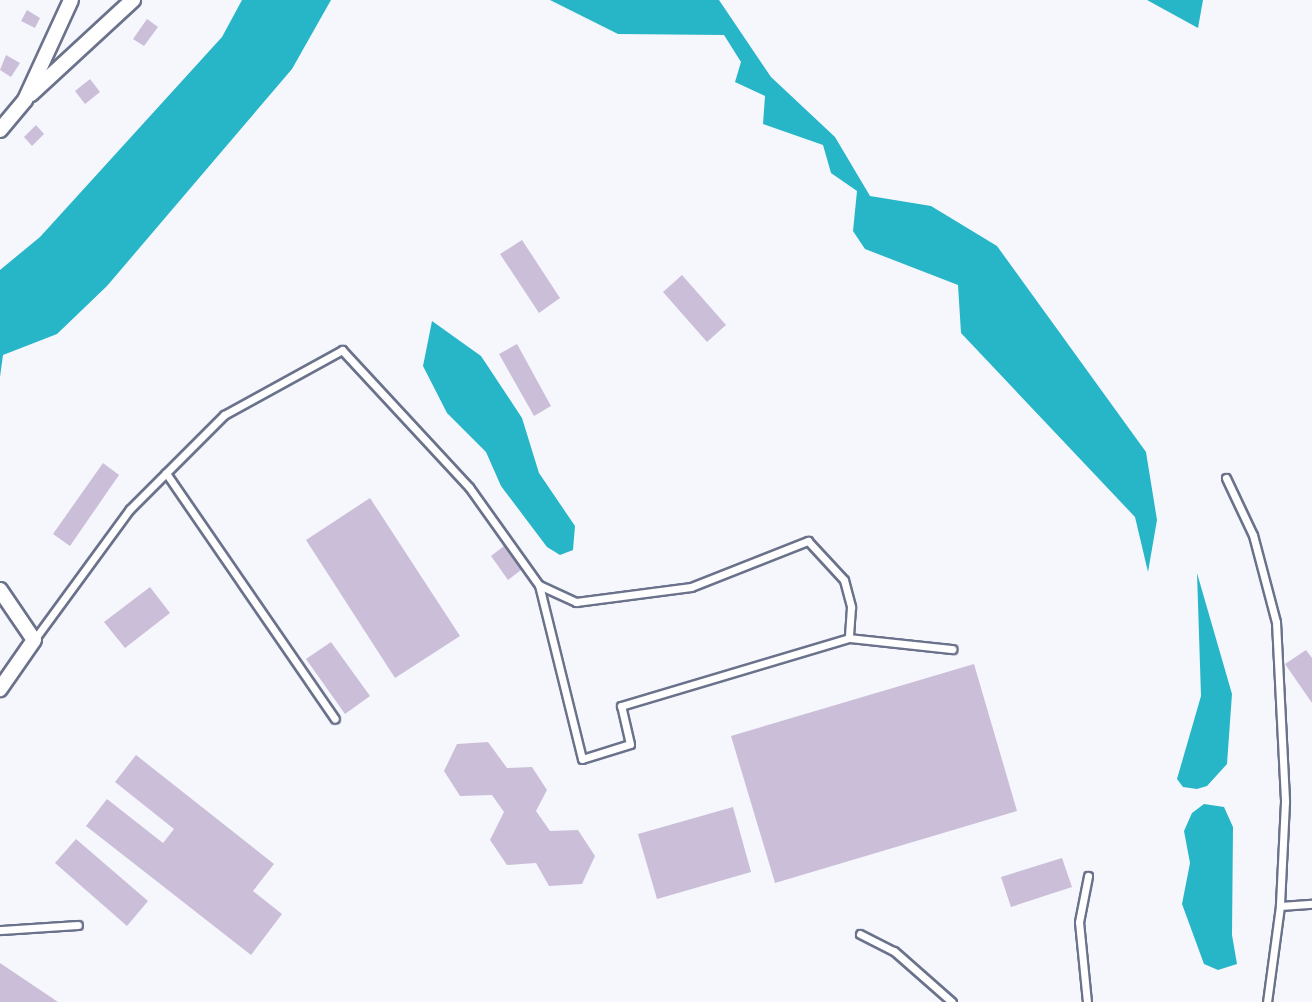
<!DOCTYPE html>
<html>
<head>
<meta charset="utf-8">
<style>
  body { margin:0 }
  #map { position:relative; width:1312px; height:1002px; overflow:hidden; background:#f6f7fd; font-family:"Roboto Condensed",sans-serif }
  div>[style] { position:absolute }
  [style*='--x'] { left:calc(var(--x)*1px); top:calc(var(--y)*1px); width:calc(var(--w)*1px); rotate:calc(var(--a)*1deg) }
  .water>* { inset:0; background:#27b5c8 }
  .building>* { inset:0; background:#cbbed9 }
  .roads { filter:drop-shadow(2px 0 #6b728b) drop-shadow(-2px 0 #6b728b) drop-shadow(0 2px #6b728b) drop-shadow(0 -2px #6b728b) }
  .service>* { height:7px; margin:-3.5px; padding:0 3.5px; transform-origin:3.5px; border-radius:3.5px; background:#fff }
  .minor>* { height:14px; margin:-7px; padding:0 7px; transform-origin:7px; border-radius:7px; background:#fff }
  span { translate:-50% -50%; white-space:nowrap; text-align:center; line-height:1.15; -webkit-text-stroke:4.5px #fff; paint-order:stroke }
</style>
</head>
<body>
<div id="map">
  <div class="water">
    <i style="clip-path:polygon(242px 0,331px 0,292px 69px,107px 286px,57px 334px,3px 355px,0 377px,0 270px,40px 237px,222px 37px)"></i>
    <i style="clip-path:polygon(550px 0,719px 0,771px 77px,835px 137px,870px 196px,931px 206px,997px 246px,1146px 452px,1157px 520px,1148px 572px,1135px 517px,961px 333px,958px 285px,865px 249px,853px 231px,857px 191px,831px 173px,823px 145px,763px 124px,765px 96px,735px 82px,741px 62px,724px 35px,618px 34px)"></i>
    <i style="clip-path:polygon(1147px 0,1203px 0,1198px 28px)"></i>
    <i style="clip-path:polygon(432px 321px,481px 356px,522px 418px,539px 473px,575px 526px,573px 550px,560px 555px,547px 547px,501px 486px,486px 452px,447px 413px,423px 366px)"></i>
    <i style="clip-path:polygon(1197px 573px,1232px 694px,1227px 764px,1207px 786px,1197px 789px,1183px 787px,1177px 779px,1201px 696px)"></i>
    <i style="clip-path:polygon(1204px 804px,1224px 807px,1233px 827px,1232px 935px,1237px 964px,1218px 970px,1204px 964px,1182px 904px,1190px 863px,1184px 831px,1192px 813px)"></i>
  </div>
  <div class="building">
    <i style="clip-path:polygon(27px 10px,40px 18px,35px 28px,21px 21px)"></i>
    <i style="clip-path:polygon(147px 19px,158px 27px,144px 46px,133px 39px)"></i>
    <i style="clip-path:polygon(6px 55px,20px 63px,11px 77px,0 70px)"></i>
    <i style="clip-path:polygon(90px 79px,100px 92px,85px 104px,75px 91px)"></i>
    <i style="clip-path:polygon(36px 125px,44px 134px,32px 146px,24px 137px)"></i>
    <i style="clip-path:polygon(522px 240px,560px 298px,539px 313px,500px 254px)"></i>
    <i style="clip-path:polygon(682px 275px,726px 325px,707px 342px,663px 292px)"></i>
    <i style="clip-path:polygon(517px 344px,551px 406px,534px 416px,499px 354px)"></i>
    <i style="clip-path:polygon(103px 463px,119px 475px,70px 546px,53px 534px)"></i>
    <i style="clip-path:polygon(370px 498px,460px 636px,395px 678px,306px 540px)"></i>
    <i style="clip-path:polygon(504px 546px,521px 570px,508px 580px,491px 556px)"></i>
    <i style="clip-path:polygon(150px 587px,170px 613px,125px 648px,104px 622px)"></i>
    <i style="clip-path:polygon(331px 642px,370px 696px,345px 714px,306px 659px)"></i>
    <i style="clip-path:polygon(1306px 650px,1312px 658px,1312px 703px,1285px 664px)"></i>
    <i style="clip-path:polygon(974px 664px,1017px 811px,775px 883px,731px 736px)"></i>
    <i style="clip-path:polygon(488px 742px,507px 768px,532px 767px,547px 790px,536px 811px,550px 831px,578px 830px,595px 856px,582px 884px,549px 886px,536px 863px,507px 865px,490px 840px,504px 812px,492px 795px,460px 796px,444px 771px,457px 744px)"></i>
    <i style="clip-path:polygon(136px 755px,274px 864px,253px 891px,282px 914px,251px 955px,86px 826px,107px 799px,163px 843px,174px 829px,115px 782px)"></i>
    <i style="clip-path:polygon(733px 807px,751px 872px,657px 899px,638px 834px)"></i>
    <i style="clip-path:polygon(76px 839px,148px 901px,127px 926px,55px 863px)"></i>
    <i style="clip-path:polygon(1062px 858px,1072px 887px,1011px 907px,1001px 877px)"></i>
    <i style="clip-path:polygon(0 963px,58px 1002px,0 1002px)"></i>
  </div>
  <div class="roads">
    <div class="service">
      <i style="--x:166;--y:473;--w:298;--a:55.5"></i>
      <i style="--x:1226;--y:478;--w:63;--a:64.7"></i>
      <i style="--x:1253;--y:535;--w:90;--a:75.2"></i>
      <i style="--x:1276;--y:622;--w:180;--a:87.1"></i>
      <i style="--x:1285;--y:802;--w:104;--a:92.8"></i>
      <i style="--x:1280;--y:906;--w:97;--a:97.7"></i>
      <i style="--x:539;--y:585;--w:179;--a:76.1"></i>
      <i style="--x:582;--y:759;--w:50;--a:-17.4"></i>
      <i style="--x:630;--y:744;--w:39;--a:-103"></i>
      <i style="--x:621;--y:706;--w:238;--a:-16.6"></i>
      <i style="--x:34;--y:640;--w:162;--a:-53.8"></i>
      <i style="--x:130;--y:509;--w:133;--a:-45"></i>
      <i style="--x:224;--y:415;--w:135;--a:-28.8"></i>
      <i style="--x:342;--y:350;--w:187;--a:47.2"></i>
      <i style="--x:469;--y:487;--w:120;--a:54.5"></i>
      <i style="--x:539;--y:585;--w:41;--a:24.7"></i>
      <i style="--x:576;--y:602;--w:116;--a:-7.4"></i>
      <i style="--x:691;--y:587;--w:126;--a:-21.5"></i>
      <i style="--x:808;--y:541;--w:53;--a:47.3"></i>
      <i style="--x:844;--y:580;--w:28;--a:75"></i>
      <i style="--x:851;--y:607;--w:31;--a:94"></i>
      <i style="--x:849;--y:638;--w:104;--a:6.1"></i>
      <i style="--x:1280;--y:906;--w:32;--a:-4"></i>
      <i style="--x:0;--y:930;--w:78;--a:-3.7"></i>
      <i style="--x:860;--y:934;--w:38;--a:27"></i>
      <i style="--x:894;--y:951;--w:77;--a:41.3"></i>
      <i style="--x:1087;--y:1002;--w:80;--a:-95.7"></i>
      <i style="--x:1079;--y:922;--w:47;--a:-78.9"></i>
    </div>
    <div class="minor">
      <i style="--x:31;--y:94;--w:139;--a:-42.7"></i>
      <i style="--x:0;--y:130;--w:39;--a:-50"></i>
      <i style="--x:25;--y:100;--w:110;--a:-65.3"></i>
      <i style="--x:0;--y:590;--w:60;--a:55.8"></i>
      <i style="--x:34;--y:640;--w:60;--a:124.8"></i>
    </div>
  </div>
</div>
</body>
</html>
